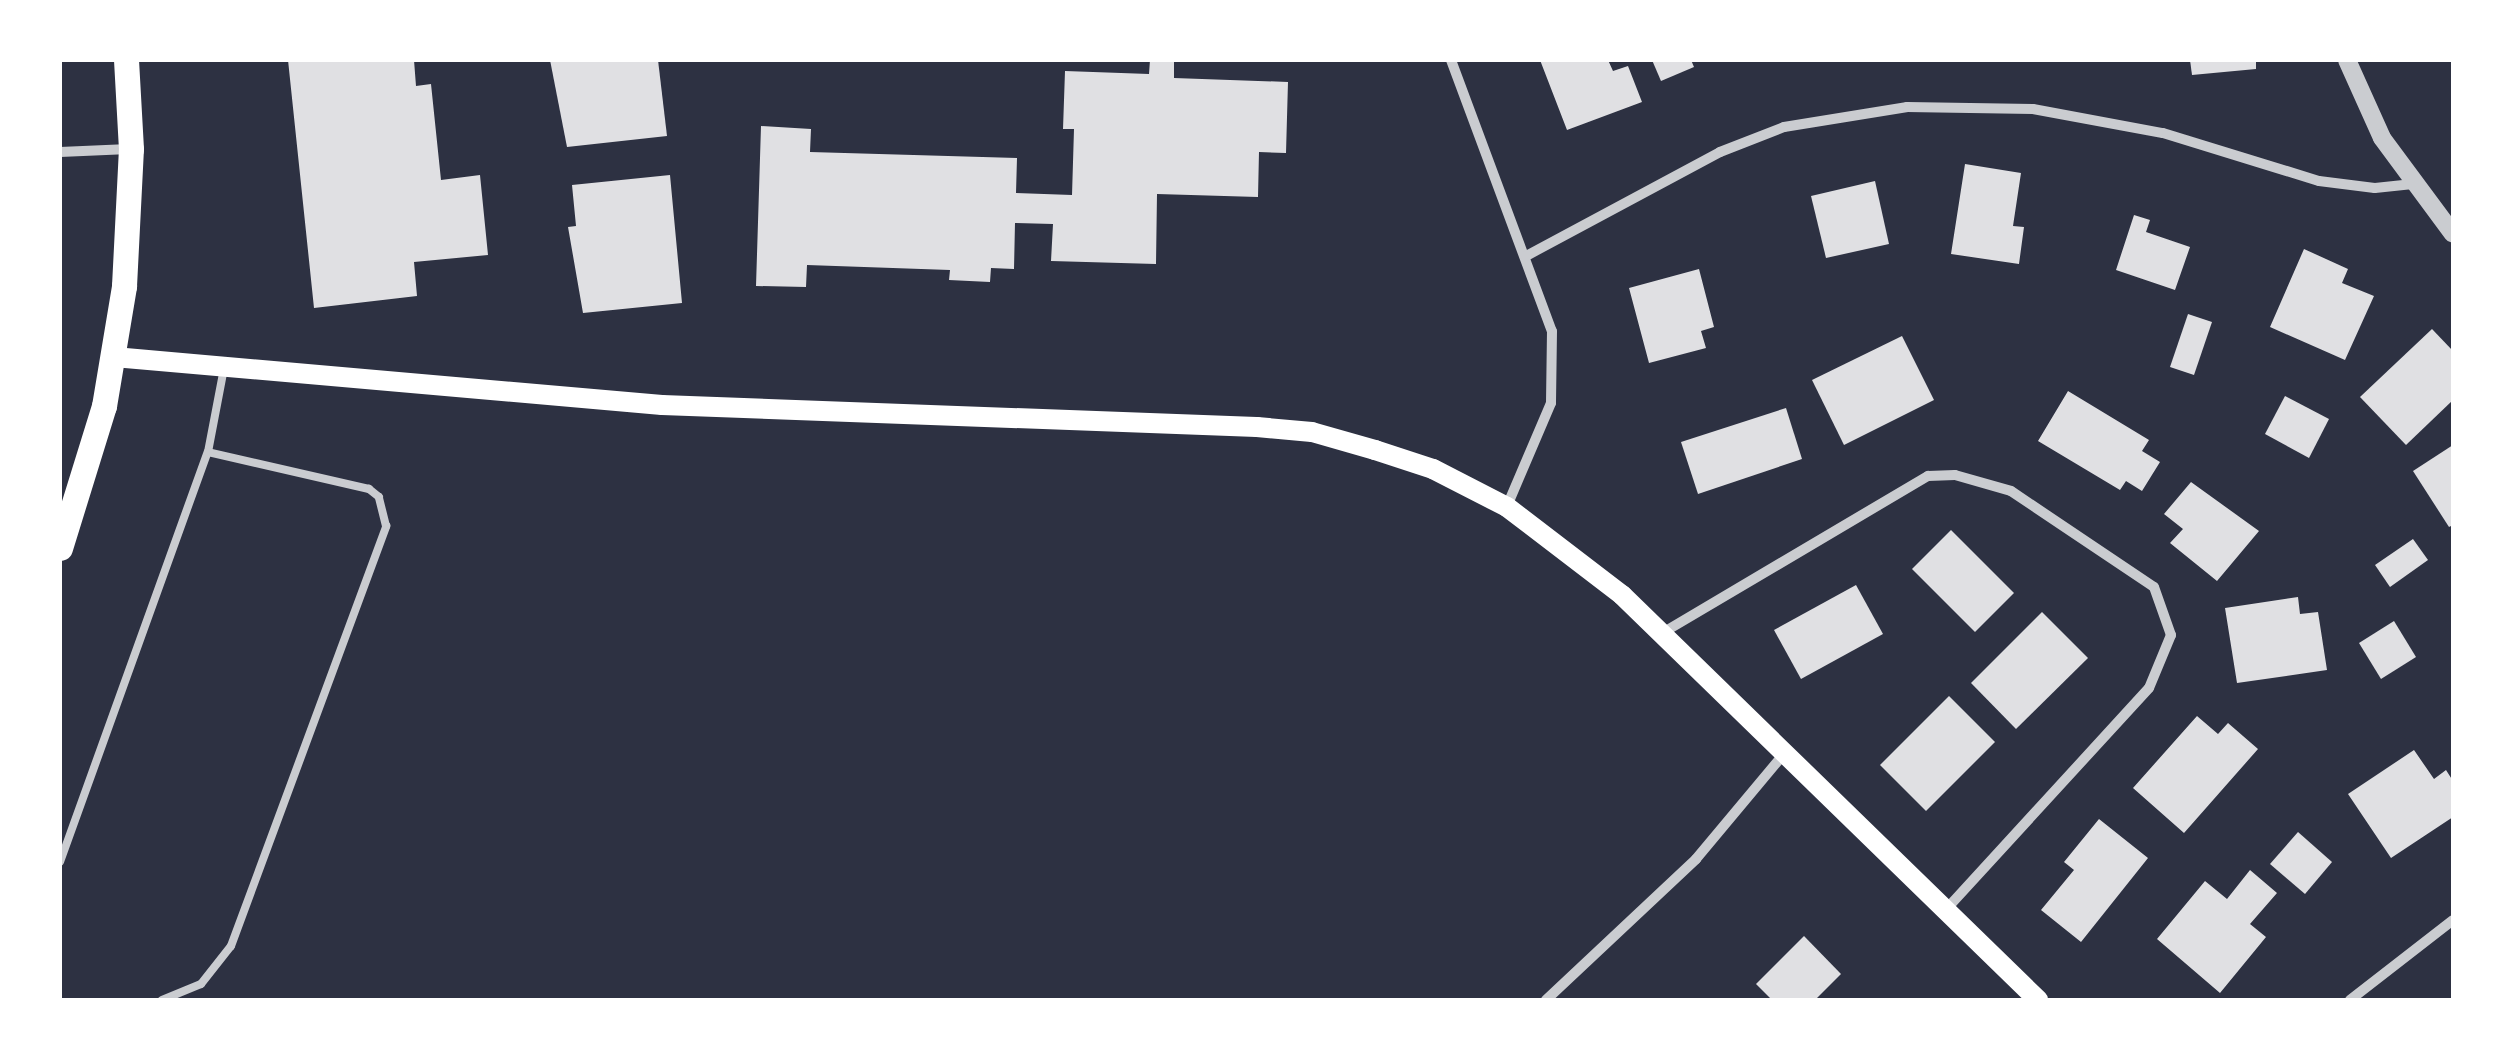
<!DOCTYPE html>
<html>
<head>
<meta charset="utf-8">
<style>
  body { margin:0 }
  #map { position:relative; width:2513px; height:1060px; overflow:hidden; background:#2d3142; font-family:Karla,sans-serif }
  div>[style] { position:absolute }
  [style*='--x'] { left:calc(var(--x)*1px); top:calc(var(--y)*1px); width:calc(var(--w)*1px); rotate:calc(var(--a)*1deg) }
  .building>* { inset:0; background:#e0e0e3 }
  .service>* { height:8px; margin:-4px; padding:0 4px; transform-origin:4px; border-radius:4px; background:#caccd0 }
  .minor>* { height:10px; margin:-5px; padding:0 5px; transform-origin:5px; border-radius:5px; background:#caccd0 }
  .tertiary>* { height:18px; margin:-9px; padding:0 9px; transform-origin:9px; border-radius:9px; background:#caccd0 }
  .secondary>* { height:20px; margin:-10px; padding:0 10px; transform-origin:10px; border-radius:10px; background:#fff }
  .primary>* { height:25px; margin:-12.5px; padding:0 12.5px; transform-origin:12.5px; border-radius:12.5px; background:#fff }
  span { translate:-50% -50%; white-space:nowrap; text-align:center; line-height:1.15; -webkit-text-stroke:9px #fff; paint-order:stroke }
  .frame { position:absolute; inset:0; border:62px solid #fff; pointer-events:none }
</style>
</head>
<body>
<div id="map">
  <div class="building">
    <i style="clip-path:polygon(288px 60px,414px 60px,416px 86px,431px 84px,441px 180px,480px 175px,488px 255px,414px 262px,417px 296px,314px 308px)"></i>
    <i style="clip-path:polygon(550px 60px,658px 60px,667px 136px,567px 147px)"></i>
    <i style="clip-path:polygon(1150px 60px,1174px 60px,1174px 78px,1288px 82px,1286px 153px,1259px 152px,1258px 197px,1157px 194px,1156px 264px,1051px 261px,1053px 224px,1015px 223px,1014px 269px,991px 268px,990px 282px,949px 280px,950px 270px,807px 265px,806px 287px,756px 286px,761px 126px,811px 129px,810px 152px,1017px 158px,1016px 193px,1072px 195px,1074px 129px,1063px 129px,1065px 71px,1149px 74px)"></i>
    <i style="clip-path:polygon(1540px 60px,1608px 60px,1613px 71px,1628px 66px,1642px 102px,1567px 130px)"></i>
    <i style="clip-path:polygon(1652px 60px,1691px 60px,1694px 67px,1661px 81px)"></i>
    <i style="clip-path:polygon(2190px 60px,2256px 60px,2256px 69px,2192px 75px)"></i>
    <i style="clip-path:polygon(1965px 164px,2021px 173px,2013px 226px,2024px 227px,2019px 264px,1951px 254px)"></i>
    <i style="clip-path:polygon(670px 175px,682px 303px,583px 313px,568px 227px,576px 226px,572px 185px)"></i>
    <i style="clip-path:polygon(1875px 181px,1889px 244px,1826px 258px,1811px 196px)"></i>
    <i style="clip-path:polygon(2134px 215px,2150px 220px,2146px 232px,2190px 247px,2175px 290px,2116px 270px)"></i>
    <i style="clip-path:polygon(2304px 249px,2348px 269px,2342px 283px,2374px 296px,2345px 360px,2270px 327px)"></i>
    <i style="clip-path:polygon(1699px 269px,1714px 327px,1701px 331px,1706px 348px,1649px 363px,1629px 288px)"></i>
    <i style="clip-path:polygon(2188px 314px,2212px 322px,2194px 375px,2170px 367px)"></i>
    <i style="clip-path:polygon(2432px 329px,2453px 351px,2453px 400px,2406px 445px,2360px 397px)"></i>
    <i style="clip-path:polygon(1902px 336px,1934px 400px,1844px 445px,1812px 380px)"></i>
    <i style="clip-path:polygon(2068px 391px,2149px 440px,2142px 451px,2160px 462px,2142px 491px,2126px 481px,2120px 490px,2038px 441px)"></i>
    <i style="clip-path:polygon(2285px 396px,2329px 419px,2309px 458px,2265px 434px)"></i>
    <i style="clip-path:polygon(1786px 408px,1802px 459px,1698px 494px,1681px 442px)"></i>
    <i style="clip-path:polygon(2453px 445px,2453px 525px,2449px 527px,2413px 471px)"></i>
    <i style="clip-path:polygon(2191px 482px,2259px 531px,2217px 581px,2170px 543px,2183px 529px,2164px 514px)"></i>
    <i style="clip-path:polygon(1951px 530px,2014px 593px,1975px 632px,1912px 569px)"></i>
    <i style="clip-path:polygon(2413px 539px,2428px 560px,2390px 587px,2375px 565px)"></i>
    <i style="clip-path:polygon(1856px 585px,1883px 634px,1801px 679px,1774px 630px)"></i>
    <i style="clip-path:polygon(2298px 597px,2300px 614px,2318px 612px,2327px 670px,2237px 683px,2225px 608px)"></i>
    <i style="clip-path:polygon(2042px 612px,2088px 658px,2016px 729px,1971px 683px)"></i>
    <i style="clip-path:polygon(2394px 621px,2416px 657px,2381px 679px,2359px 643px)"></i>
    <i style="clip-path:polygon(1949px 696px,1995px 742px,1926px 811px,1880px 765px)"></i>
    <i style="clip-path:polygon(2197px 716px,2218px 734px,2228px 723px,2258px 749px,2184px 833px,2133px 788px)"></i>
    <i style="clip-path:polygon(2414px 750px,2434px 779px,2446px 770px,2453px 781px,2453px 817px,2391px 858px,2348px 794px)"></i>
    <i style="clip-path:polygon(2099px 819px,2148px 858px,2081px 942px,2041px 910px,2074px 870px,2064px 862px)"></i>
    <i style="clip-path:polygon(2298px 832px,2332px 862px,2305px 894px,2270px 864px)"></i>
    <i style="clip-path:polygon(2250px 870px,2277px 893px,2250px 924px,2266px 937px,2220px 993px,2157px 939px,2205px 881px,2227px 899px)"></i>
    <i style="clip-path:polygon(1804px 936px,1841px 974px,1815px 1000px,1772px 1000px,1756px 984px)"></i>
  </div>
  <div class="service">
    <i style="--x:60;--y:862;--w:436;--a:-70.2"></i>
    <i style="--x:208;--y:452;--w:86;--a:-79.2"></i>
    <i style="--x:162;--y:1000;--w:42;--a:-22.3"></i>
    <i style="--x:201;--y:984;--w:48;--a:-51.7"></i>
    <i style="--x:231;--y:946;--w:448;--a:-69.7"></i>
    <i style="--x:386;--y:526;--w:30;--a:-104"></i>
    <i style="--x:379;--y:497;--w:13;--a:-141"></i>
    <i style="--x:369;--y:489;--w:165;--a:-167.1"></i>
  </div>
  <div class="minor">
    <i style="--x:1451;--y:60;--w:289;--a:69.6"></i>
    <i style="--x:1552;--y:331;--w:72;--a:90.8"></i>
    <i style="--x:1551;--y:403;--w:112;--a:113.1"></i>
    <i style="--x:60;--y:152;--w:69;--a:-2.5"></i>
    <i style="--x:1526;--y:256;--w:220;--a:-28.2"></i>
    <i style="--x:1720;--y:152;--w:69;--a:-21.3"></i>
    <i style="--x:1784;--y:127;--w:125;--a:-9.2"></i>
    <i style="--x:1907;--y:107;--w:126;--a:0.9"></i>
    <i style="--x:2033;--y:109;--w:132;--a:10.5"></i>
    <i style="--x:2163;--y:133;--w:163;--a:17.1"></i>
    <i style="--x:2319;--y:181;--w:56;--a:7.1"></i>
    <i style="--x:2375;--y:188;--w:38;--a:-6"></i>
    <i style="--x:1664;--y:632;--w:307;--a:-30.6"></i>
    <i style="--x:1928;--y:476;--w:27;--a:-2"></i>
    <i style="--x:1955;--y:475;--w:58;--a:15.9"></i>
    <i style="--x:2011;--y:491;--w:172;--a:33.9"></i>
    <i style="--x:2154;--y:587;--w:51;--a:70.5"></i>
    <i style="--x:2171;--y:635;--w:57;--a:112.5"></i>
    <i style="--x:2149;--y:688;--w:304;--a:132.5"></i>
    <i style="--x:1546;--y:1000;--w:206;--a:-43.2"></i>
    <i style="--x:1696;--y:859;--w:136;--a:-50.1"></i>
    <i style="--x:2350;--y:1000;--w:130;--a:-37.8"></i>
  </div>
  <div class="tertiary">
    <i style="--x:2347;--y:60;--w:85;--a:65.8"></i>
    <i style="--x:2382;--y:138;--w:119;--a:53.5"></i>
  </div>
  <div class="secondary">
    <i style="--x:114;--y:357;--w:550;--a:5.01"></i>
    <i style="--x:662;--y:405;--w:595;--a:2.12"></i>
    <i style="--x:1257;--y:427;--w:55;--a:5.2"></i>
    <i style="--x:1312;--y:432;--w:66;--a:15.9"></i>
    <i style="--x:1375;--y:450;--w:61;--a:18.1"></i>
    <i style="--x:1433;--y:469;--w:83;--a:27.2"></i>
    <i style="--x:1507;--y:507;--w:145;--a:37.4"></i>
    <i style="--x:1622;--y:595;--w:581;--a:44.23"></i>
  </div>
  <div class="primary">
    <i style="--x:60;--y:548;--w:149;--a:-72.8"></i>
    <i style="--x:104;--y:406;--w:122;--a:-80.5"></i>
    <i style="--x:124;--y:286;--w:137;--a:-87.1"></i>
    <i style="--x:131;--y:149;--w:89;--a:-93.2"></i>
  </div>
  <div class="frame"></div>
</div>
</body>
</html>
